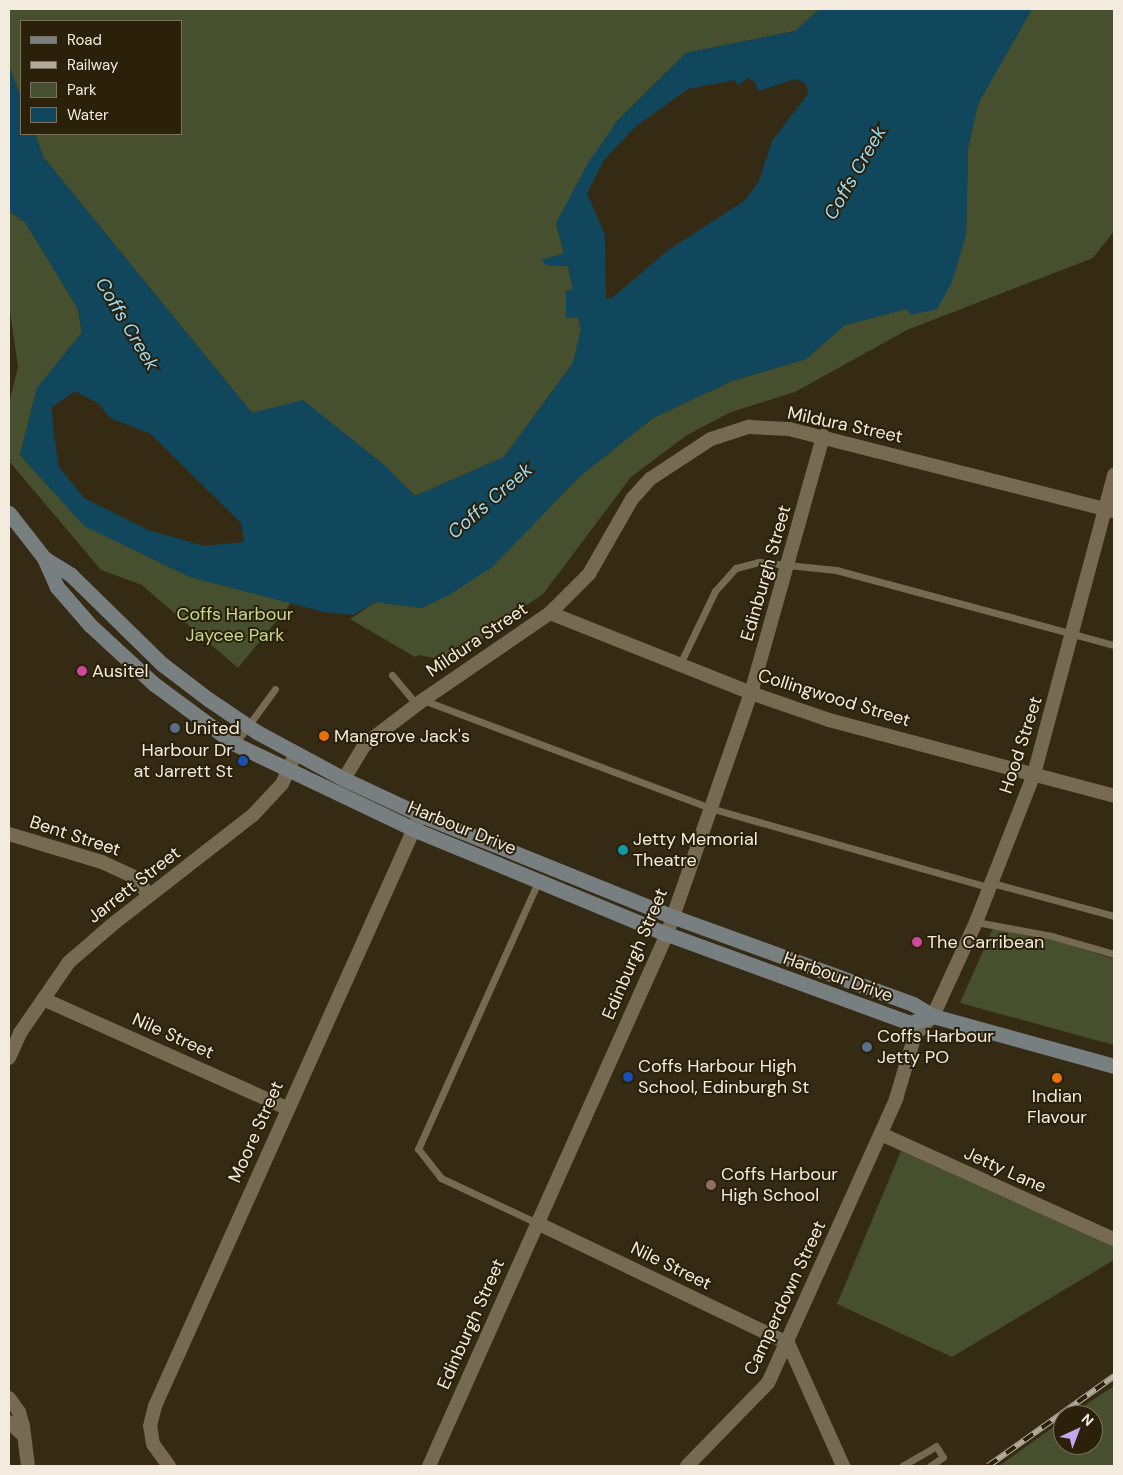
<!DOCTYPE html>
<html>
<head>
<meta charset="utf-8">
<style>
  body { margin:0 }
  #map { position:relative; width:1123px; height:1475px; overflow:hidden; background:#352a14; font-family:"DM Sans",sans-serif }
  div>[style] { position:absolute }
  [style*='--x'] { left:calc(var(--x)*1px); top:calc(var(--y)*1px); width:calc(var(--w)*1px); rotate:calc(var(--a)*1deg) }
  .green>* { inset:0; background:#464f2e }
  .water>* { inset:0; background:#11475c }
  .lane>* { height:7px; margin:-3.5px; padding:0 3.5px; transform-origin:3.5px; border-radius:3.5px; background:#766a52 }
  .street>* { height:14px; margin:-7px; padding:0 7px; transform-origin:7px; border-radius:7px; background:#766a52 }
  .secondary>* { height:15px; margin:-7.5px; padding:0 7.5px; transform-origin:7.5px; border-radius:7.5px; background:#787f81 }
  .rail>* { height:5.5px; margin-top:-2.75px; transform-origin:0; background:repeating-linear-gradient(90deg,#2b200a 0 11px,#b3ab9a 0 22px); box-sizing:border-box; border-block:1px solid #b3ab9a }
  .dots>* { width:14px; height:14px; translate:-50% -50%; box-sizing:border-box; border:2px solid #2b200a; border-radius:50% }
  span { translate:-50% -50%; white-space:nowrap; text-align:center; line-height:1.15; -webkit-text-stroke:4px #2b200a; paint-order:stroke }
  .street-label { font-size:18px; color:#f3ecde }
  .park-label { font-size:18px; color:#c6da94 }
  .poi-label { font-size:18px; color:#f3ecde }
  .left { translate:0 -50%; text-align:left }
  .right { translate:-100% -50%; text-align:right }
  .water-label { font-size:19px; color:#9cdbf8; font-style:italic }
  .frame { position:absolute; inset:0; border:10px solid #f3ecde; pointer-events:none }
  .legend { position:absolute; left:20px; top:20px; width:162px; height:115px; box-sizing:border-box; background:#2b200a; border:1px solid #7b725f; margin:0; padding:6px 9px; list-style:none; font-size:15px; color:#f3ecde }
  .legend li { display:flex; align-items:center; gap:10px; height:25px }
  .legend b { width:25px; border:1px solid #7b725f }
  .north { position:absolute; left:1053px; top:1405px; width:50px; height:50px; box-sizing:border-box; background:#2b200a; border:1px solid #7b725f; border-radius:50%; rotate:43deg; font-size:14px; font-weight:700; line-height:20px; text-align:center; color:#f3ecde }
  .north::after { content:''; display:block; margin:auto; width:18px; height:22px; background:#c5a6f0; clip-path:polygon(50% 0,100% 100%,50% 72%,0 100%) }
</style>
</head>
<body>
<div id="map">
  <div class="green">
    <i style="clip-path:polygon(9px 9px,820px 9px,795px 31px,686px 53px,617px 121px,556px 223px,564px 254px,546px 265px,568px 266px,573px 289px,566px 318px,578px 317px,581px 329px,573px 363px,504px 457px,415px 496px,383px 464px,303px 401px,252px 413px,44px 158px,35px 134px,181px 134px,181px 21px,21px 21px,21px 99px,9px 66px)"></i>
    <i style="clip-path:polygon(1032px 9px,1114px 9px,1114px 231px,1093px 258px,907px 330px,795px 392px,731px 412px,687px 435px,631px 477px,543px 594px,502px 622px,455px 663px,420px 655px,415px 657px,350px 619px,376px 602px,422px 608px,492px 567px,579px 477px,653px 418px,732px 381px,806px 359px,845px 325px,906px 309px,966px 236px,968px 148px,978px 103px)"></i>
    <i style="clip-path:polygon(9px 211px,25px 222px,78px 309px,82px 333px,37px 388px,20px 455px,85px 526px,190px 577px,291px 603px,238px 668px,142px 585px,101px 570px,9px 461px,9px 403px,18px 367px,9px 305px)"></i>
    <i style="clip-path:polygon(993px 928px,1058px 941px,1114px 959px,1114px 1045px,960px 1003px)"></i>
    <i style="clip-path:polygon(901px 1151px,1114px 1246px,1114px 1260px,952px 1357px,837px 1304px)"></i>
    <i style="clip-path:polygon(1114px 1386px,1114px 1466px,999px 1466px,1063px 1420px,1063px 1445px,1093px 1445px,1093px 1415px,1070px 1415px)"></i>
  </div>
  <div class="water">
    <i style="clip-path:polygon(evenodd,820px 9px,1032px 9px,978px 104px,968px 148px,966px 236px,952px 282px,937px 309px,911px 315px,906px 309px,845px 325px,806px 359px,732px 381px,653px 418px,579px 477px,492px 567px,449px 595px,422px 608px,376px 602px,353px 615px,324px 612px,190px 577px,84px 526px,20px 455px,37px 388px,82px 332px,78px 309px,25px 222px,9px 211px,9px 66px,21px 99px,21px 134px,35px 134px,44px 158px,252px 413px,303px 400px,383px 464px,415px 496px,504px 457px,573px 363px,581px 329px,578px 317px,566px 318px,566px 291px,573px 289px,568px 266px,546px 265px,541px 260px,564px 253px,556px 223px,588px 163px,617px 121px,686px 53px,795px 31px,820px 9px,748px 78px,755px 82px,758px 91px,795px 79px,806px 84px,808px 94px,772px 141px,759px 181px,744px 201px,667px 251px,612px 298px,606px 299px,605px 235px,587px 193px,604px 160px,635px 127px,688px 89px,735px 80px,738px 85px,748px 78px,820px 9px,75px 391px,99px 404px,110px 418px,151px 434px,241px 523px,244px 542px,204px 546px,148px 530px,84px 498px,59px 467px,53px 428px,52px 407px,75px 391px)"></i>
  </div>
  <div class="lane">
    <i style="--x:680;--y:664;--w:81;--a:-64.4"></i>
    <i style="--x:715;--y:591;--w:31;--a:-48"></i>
    <i style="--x:736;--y:568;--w:24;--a:-15"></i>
    <i style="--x:759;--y:562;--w:77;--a:5.9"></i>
    <i style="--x:836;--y:570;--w:288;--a:15.1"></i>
    <i style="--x:392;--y:675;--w:39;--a:50"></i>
    <i style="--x:423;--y:700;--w:307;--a:20.6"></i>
    <i style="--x:710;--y:808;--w:291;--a:15.9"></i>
    <i style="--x:235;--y:744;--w:68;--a:-54"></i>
    <i style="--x:992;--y:883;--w:126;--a:15.1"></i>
    <i style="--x:976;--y:922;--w:77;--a:10.4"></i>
    <i style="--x:1052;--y:936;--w:65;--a:16.2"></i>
    <i style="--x:537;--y:1223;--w:106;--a:-154.9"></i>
    <i style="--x:441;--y:1178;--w:37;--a:-128"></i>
    <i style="--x:418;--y:1149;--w:295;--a:-65.8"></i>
    <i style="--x:902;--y:1466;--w:39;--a:-30"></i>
    <i style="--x:936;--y:1446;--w:13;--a:58"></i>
    <i style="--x:943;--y:1457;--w:16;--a:145"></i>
  </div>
  <div class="street">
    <i style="--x:550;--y:613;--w:216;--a:21.7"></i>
    <i style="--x:751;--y:693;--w:83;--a:19.1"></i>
    <i style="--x:829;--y:720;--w:295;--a:14.9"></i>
    <i style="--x:344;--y:779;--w:39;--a:-59"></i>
    <i style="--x:364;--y:746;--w:17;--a:-40"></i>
    <i style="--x:377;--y:735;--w:58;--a:-37.3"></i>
    <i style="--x:423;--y:700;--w:154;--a:-34.4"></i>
    <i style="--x:550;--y:613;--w:55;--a:-45"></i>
    <i style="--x:589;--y:574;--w:86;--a:-60.2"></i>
    <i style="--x:632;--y:499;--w:27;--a:-48"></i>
    <i style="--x:650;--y:479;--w:73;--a:-33.3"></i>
    <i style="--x:711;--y:439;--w:40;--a:-18"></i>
    <i style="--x:749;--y:427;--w:40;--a:2.9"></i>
    <i style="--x:789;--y:429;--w:335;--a:14.2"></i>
    <i style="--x:9;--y:834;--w:97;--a:16.8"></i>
    <i style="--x:102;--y:862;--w:33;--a:25"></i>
    <i style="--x:132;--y:876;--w:26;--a:47"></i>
    <i style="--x:43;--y:999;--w:267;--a:24.1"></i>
    <i style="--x:9;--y:1058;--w:27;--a:-66"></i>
    <i style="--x:20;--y:1033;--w:86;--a:-55.4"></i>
    <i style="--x:69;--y:962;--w:58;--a:-40.8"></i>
    <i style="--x:113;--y:924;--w:177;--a:-37.9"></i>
    <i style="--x:253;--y:815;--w:42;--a:-46.9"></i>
    <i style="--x:282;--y:784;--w:34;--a:-66"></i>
    <i style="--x:881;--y:1134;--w:256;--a:24.3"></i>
    <i style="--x:537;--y:1223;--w:278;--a:25.6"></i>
    <i style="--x:788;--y:1343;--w:135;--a:65.9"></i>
    <i style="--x:9;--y:1398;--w:17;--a:54"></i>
    <i style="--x:19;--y:1412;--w:15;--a:74"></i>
    <i style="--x:23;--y:1426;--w:40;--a:82.9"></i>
    <i style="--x:9;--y:1422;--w:19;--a:43"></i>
    <i style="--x:169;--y:1466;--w:27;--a:-126"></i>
    <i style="--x:153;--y:1444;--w:18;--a:-99"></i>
    <i style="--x:150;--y:1426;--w:21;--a:-76"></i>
    <i style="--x:155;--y:1406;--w:642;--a:-65.83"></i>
    <i style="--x:429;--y:1466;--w:583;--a:-65.9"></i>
    <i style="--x:667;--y:934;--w:255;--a:-70.8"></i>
    <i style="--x:751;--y:693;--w:267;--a:-74.3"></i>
    <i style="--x:687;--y:1466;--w:116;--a:-45.7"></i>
    <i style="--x:768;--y:1383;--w:312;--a:-65.7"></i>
    <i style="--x:896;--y:1099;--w:67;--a:-73.5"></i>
    <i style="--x:915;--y:1035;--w:26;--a:-47"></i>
    <i style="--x:933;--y:1016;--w:103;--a:-65.4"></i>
    <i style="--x:976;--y:922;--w:159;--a:-68.6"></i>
    <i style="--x:1034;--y:774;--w:310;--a:-75"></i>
  </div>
  <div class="secondary">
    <i style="--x:9;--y:513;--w:57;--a:52.1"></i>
    <i style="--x:44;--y:558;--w:32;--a:66"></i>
    <i style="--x:57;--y:587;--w:50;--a:49"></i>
    <i style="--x:90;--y:625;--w:87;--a:42.7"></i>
    <i style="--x:154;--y:684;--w:101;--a:36.5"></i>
    <i style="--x:235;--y:744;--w:197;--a:25.5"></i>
    <i style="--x:413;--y:829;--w:275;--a:22.5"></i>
    <i style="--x:667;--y:934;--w:259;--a:20.1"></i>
    <i style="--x:910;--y:1023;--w:24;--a:-17"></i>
    <i style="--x:44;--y:558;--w:32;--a:32"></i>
    <i style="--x:71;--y:575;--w:127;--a:44.4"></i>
    <i style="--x:162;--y:664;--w:58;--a:37.3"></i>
    <i style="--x:208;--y:699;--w:59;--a:34"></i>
    <i style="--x:257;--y:732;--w:99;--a:28.4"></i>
    <i style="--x:344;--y:779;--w:85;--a:25.1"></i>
    <i style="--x:421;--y:815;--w:273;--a:22"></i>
    <i style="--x:674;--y:917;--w:254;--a:20"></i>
    <i style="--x:913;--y:1004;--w:23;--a:31"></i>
    <i style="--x:933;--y:1016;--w:188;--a:15.4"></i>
  </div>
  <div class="rail">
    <i style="--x:988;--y:1466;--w:155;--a:-35.5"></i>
  </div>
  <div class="dots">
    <i style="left:82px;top:671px;background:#d1479c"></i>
    <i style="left:175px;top:728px;background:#5c6f8a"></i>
    <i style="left:324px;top:736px;background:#e8710a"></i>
    <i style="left:243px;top:761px;background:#1a4fb4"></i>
    <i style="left:623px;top:850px;background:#0f9aa8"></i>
    <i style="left:917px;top:942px;background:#d1479c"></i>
    <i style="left:867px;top:1047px;background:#5c6f8a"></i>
    <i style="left:628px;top:1077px;background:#1a4fb4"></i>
    <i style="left:1057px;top:1078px;background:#e8710a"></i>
    <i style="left:711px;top:1185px;background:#8d6e63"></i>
  </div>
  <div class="street-label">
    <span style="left:845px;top:425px;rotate:12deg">Mildura Street</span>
    <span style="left:766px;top:573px;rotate:-74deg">Edinburgh Street</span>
    <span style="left:477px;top:640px;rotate:-34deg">Mildura Street</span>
    <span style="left:834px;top:698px;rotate:17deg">Collingwood Street</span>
    <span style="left:1021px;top:745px;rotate:-72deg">Hood Street</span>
    <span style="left:462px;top:828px;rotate:22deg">Harbour Drive</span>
    <span style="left:75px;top:836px;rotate:18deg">Bent Street</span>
    <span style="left:134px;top:885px;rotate:-38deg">Jarrett Street</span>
    <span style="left:635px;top:954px;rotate:-67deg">Edinburgh Street</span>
    <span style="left:838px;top:977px;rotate:20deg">Harbour Drive</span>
    <span style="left:173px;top:1036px;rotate:24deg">Nile Street</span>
    <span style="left:256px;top:1132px;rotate:-66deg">Moore Street</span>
    <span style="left:1005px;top:1170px;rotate:24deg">Jetty Lane</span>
    <span style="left:671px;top:1266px;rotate:26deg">Nile Street</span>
    <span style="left:785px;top:1298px;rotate:-65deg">Camperdown Street</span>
    <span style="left:471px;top:1324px;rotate:-66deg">Edinburgh Street</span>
  </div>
  <div class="park-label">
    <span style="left:235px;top:625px">Coffs Harbour<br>Jaycee Park</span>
  </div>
  <div class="poi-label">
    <span class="left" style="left:92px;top:671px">Ausitel</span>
    <span class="left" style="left:185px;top:728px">United</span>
    <span class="left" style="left:334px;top:736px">Mangrove Jack's</span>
    <span class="right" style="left:233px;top:761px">Harbour Dr<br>at Jarrett St</span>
    <span class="left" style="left:633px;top:850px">Jetty Memorial<br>Theatre</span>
    <span class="left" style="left:927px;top:942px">The Carribean</span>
    <span class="left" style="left:877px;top:1047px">Coffs Harbour<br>Jetty PO</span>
    <span class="left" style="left:638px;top:1077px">Coffs Harbour High<br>School, Edinburgh St</span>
    <span style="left:1057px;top:1107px">Indian<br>Flavour</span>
    <span class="left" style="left:721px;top:1185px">Coffs Harbour<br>High School</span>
  </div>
  <div class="water-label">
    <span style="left:855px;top:173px;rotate:-60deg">Coffs Creek</span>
    <span style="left:127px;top:324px;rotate:59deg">Coffs Creek</span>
    <span style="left:490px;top:501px;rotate:-41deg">Coffs Creek</span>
  </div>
  <div class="frame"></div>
  <ul class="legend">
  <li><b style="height:6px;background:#787f81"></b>Road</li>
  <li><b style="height:6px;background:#b3ab9a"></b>Railway</li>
  <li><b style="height:14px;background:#464f2e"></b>Park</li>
  <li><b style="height:14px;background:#11475c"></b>Water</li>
  </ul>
  <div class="north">N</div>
</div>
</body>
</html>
